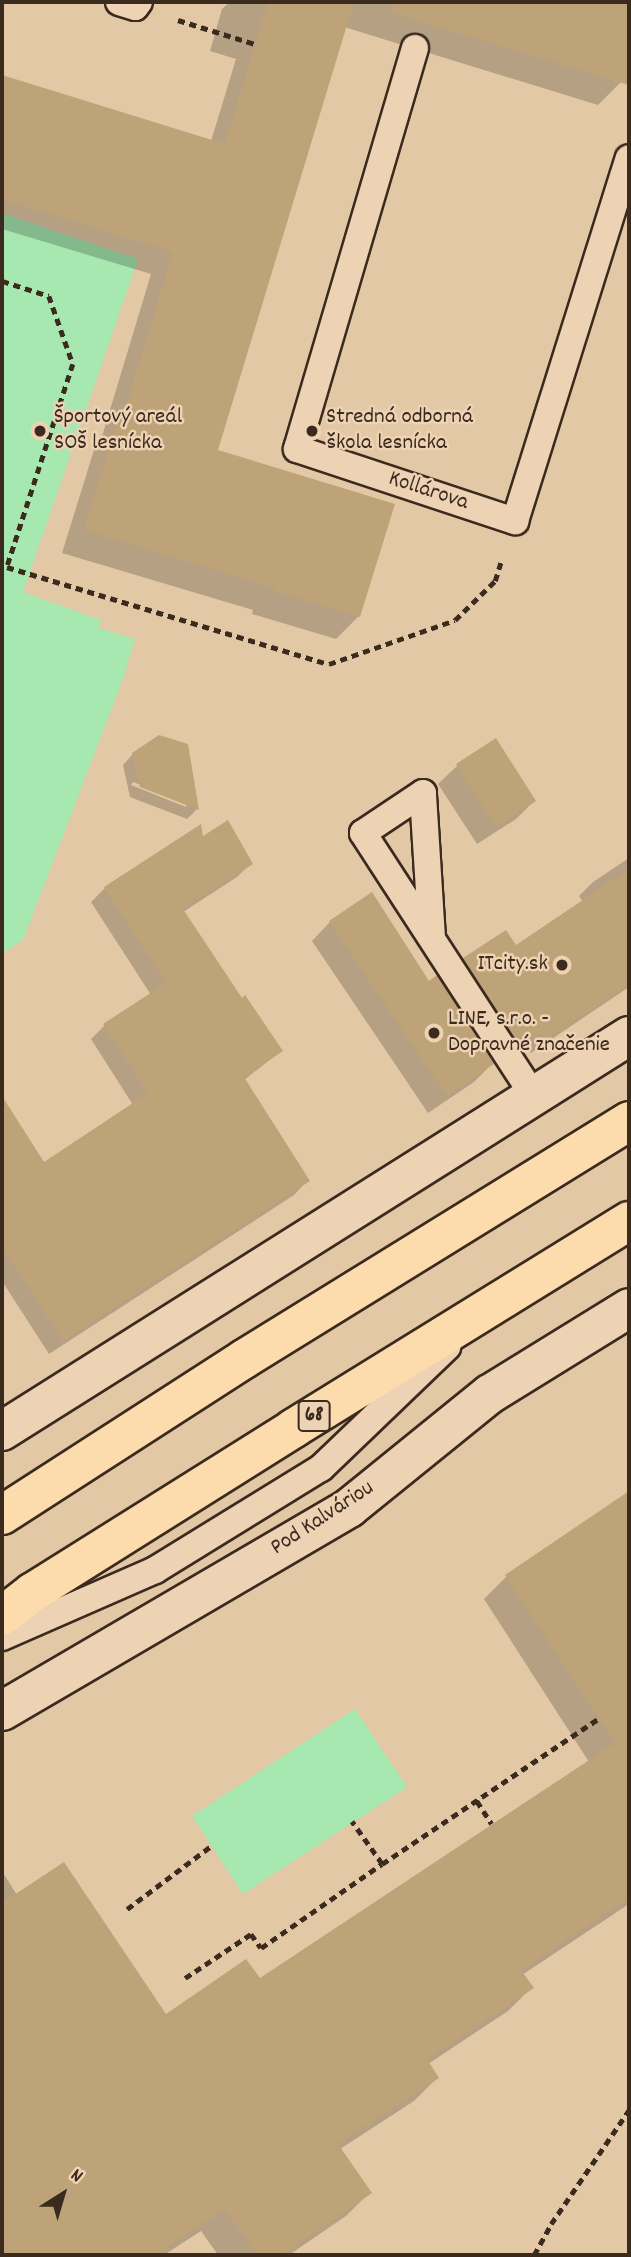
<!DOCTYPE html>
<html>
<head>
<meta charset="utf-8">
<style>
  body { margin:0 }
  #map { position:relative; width:631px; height:2257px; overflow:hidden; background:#e3c8a5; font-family:Dekko,sans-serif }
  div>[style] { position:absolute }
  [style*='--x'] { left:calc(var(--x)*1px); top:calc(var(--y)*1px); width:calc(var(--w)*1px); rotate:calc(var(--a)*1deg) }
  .green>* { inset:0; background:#a7e7b0 }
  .shadow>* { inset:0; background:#0003 }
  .building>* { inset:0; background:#bea378 }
  .path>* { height:4.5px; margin-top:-2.25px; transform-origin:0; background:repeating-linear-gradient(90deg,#3b2a1e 0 7px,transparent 0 12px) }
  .roads { filter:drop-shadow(2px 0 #3b2a1e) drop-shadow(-2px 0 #3b2a1e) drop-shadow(0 2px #3b2a1e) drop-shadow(0 -2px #3b2a1e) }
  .service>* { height:26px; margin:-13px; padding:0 13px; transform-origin:13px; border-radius:13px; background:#edd2b4 }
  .minor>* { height:38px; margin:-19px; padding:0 19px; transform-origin:19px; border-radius:19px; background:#edd2b4 }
  .primary>* { height:38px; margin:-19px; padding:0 19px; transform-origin:19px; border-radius:19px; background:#fcdcac }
  .dots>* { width:19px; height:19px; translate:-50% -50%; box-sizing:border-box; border:4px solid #edd2b4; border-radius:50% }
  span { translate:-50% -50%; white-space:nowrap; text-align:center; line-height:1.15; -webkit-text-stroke:5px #edd2b4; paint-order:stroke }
  .shield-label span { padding:2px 5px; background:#edd2b4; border:2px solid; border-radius:5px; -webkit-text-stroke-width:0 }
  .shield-label { font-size:21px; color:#3b2a1e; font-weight:700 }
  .poi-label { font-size:23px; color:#3b2a1e }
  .left { translate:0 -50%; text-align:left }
  .right { translate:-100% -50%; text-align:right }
  .street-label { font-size:23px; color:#3b2a1e }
  .frame { position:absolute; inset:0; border:4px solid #3b2a1e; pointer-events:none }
  .north { position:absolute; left:28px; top:2159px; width:70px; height:70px; -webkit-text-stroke:5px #edd2b4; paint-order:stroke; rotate:37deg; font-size:19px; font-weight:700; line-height:28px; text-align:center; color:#3b2a1e }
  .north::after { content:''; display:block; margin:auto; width:24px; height:32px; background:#3b2a1e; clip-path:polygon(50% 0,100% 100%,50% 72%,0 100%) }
</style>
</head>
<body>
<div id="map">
  <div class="green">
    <i style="clip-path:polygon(2px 213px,138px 259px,23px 592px,101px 620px,99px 628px,135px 639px,123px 679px,23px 940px,2px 954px)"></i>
    <i style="clip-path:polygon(355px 1709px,407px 1787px,243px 1894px,192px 1816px)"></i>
  </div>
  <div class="shadow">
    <i style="clip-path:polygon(230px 2px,629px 2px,629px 54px,621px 82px,598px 105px,344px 27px,216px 451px,359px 616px,336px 639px,252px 614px,253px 610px,62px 553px,94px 450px,100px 443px,151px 274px,2px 229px,2px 77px,211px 141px,236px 59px,210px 51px,222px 9px)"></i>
    <i style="clip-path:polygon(495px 740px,534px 801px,516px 819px,477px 844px,438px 784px,457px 766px)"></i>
    <i style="clip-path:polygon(evenodd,187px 745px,197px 809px,187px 819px,130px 797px,123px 765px,133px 754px,187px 745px,133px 782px,186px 803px,186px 807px,131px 785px,133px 782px)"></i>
    <i style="clip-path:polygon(201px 839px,251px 863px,237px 877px,183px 912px,241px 1000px,281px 1051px,244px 1080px,307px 1181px,294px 1195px,49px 1354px,2px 1281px,2px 1153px,27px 1138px,44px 1164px,133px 1105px,91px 1039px,104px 1026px,151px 995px,91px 902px,105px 888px)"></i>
    <i style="clip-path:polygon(629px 858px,629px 987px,531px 1053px,526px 1046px,506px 1059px,450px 974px,464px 960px,516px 947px,583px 902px,579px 896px,593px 882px)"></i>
    <i style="clip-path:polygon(330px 922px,428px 983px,492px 1064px,474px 1082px,428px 1113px,312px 941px)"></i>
    <i style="clip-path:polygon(629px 1494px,629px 1904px,522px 1975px,531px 1988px,508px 2011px,428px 2064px,437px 2078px,414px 2101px,340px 2149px,369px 2193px,346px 2216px,289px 2255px,218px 2255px,201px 2231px,164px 2255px,2px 2255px,2px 1871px,17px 1895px,166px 2016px,260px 1980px,589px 1762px,484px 1599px,507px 1576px)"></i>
  </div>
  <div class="building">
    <i style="clip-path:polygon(268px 2px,354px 2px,218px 450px,395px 504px,360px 617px,274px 591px,275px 588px,84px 530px,116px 425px,120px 426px,173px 252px,2px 199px,2px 75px,225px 144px)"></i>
    <i style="clip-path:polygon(394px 2px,629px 2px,629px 85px,392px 13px)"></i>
    <i style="clip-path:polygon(159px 735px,188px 744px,199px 810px,140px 787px,132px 753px)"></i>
    <i style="clip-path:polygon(496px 738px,536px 801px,496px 827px,456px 764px)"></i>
    <i style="clip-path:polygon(228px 820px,253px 864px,183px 909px,242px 998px,245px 995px,283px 1051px,244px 1077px,310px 1181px,63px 1341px,2px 1246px,2px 1096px,44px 1162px,148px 1093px,103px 1024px,166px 983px,104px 887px,201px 824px,203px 836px)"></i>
    <i style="clip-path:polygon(629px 869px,629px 984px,546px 1040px,541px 1033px,520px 1046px,463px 958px,506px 930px,516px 945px)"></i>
    <i style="clip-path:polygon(372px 892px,429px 981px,437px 975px,494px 1064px,447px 1096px,329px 921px)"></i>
    <i style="clip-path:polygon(629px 1491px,629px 1898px,521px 1970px,534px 1988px,427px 2059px,439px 2078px,338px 2144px,372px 2193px,282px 2255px,257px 2255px,225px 2209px,155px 2255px,2px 2255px,2px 1903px,64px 1862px,166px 2014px,246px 1959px,260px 1978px,615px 1743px,505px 1575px)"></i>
  </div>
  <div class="path">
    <i style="--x:178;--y:20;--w:81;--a:17.3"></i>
    <i style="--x:2;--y:281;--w:49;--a:17.7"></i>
    <i style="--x:49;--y:296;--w:72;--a:70.6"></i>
    <i style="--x:73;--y:364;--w:213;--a:108"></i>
    <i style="--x:7;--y:567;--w:336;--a:16.8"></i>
    <i style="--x:329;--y:664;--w:133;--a:-19.2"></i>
    <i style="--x:455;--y:620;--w:56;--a:-44.3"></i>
    <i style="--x:495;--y:581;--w:21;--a:-73"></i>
    <i style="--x:477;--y:1801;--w:27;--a:57"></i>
    <i style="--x:382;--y:1864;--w:262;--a:-33.9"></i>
    <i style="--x:127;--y:1909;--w:105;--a:-36.9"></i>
    <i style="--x:185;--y:1978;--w:79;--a:-33.7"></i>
    <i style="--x:251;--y:1934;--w:17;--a:54"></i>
    <i style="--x:261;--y:1948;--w:147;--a:-34.8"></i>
    <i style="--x:382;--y:1864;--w:52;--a:-125.5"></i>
    <i style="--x:534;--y:2255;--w:35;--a:-61"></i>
    <i style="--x:551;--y:2224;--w:138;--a:-55.6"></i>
  </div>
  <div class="roads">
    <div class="service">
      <i style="--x:119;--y:2;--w:17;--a:17"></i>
      <i style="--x:135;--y:7;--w:6;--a:-51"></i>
      <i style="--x:415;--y:48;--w:418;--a:106.4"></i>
      <i style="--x:297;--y:449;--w:230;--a:18.3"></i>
      <i style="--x:515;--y:521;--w:380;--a:-72.6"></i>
      <i style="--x:432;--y:938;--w:145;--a:-93.6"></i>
      <i style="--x:423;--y:793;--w:72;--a:146.3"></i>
      <i style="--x:363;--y:833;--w:314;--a:57"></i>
      <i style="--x:2;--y:1637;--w:167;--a:-23.6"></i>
      <i style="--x:155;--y:1570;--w:195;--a:-31.6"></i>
      <i style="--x:321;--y:1468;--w:175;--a:-43.8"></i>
    </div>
    <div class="minor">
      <i style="--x:2;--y:1431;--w:741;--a:-32.21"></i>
      <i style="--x:2;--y:1711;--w:402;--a:-30.3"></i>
      <i style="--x:349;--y:1508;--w:181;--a:-39"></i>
      <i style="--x:490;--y:1394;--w:163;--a:-31.7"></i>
    </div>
    <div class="primary">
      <i style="--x:2;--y:1515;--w:288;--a:-32.8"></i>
      <i style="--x:244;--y:1359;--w:453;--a:-31.7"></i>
      <i style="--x:2;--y:1616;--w:39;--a:-38"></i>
      <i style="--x:33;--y:1592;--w:308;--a:-32.1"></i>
      <i style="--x:294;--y:1428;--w:394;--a:-31.7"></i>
    </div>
  </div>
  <div class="dots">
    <i style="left:40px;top:431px;background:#3b2a1e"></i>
    <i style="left:312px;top:431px;background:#3b2a1e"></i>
    <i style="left:562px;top:965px;background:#3b2a1e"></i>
    <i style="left:434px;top:1033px;background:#3b2a1e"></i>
  </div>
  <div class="shield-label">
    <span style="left:314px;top:1416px">68</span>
  </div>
  <div class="poi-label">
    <span class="left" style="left:54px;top:431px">Športový areál<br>SOŠ lesnícka</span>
    <span class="left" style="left:326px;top:431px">Stredná odborná<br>škola lesnícka</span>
    <span class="right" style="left:548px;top:965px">ITcity.sk</span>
    <span class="left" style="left:448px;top:1033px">LINE, s.r.o. -<br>Dopravné značenie</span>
  </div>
  <div class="street-label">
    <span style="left:428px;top:492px;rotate:18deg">Kollárova</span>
    <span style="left:323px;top:1519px;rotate:-33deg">Pod Kalváriou</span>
  </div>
  <div class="frame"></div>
  <div class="north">N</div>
</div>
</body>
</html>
